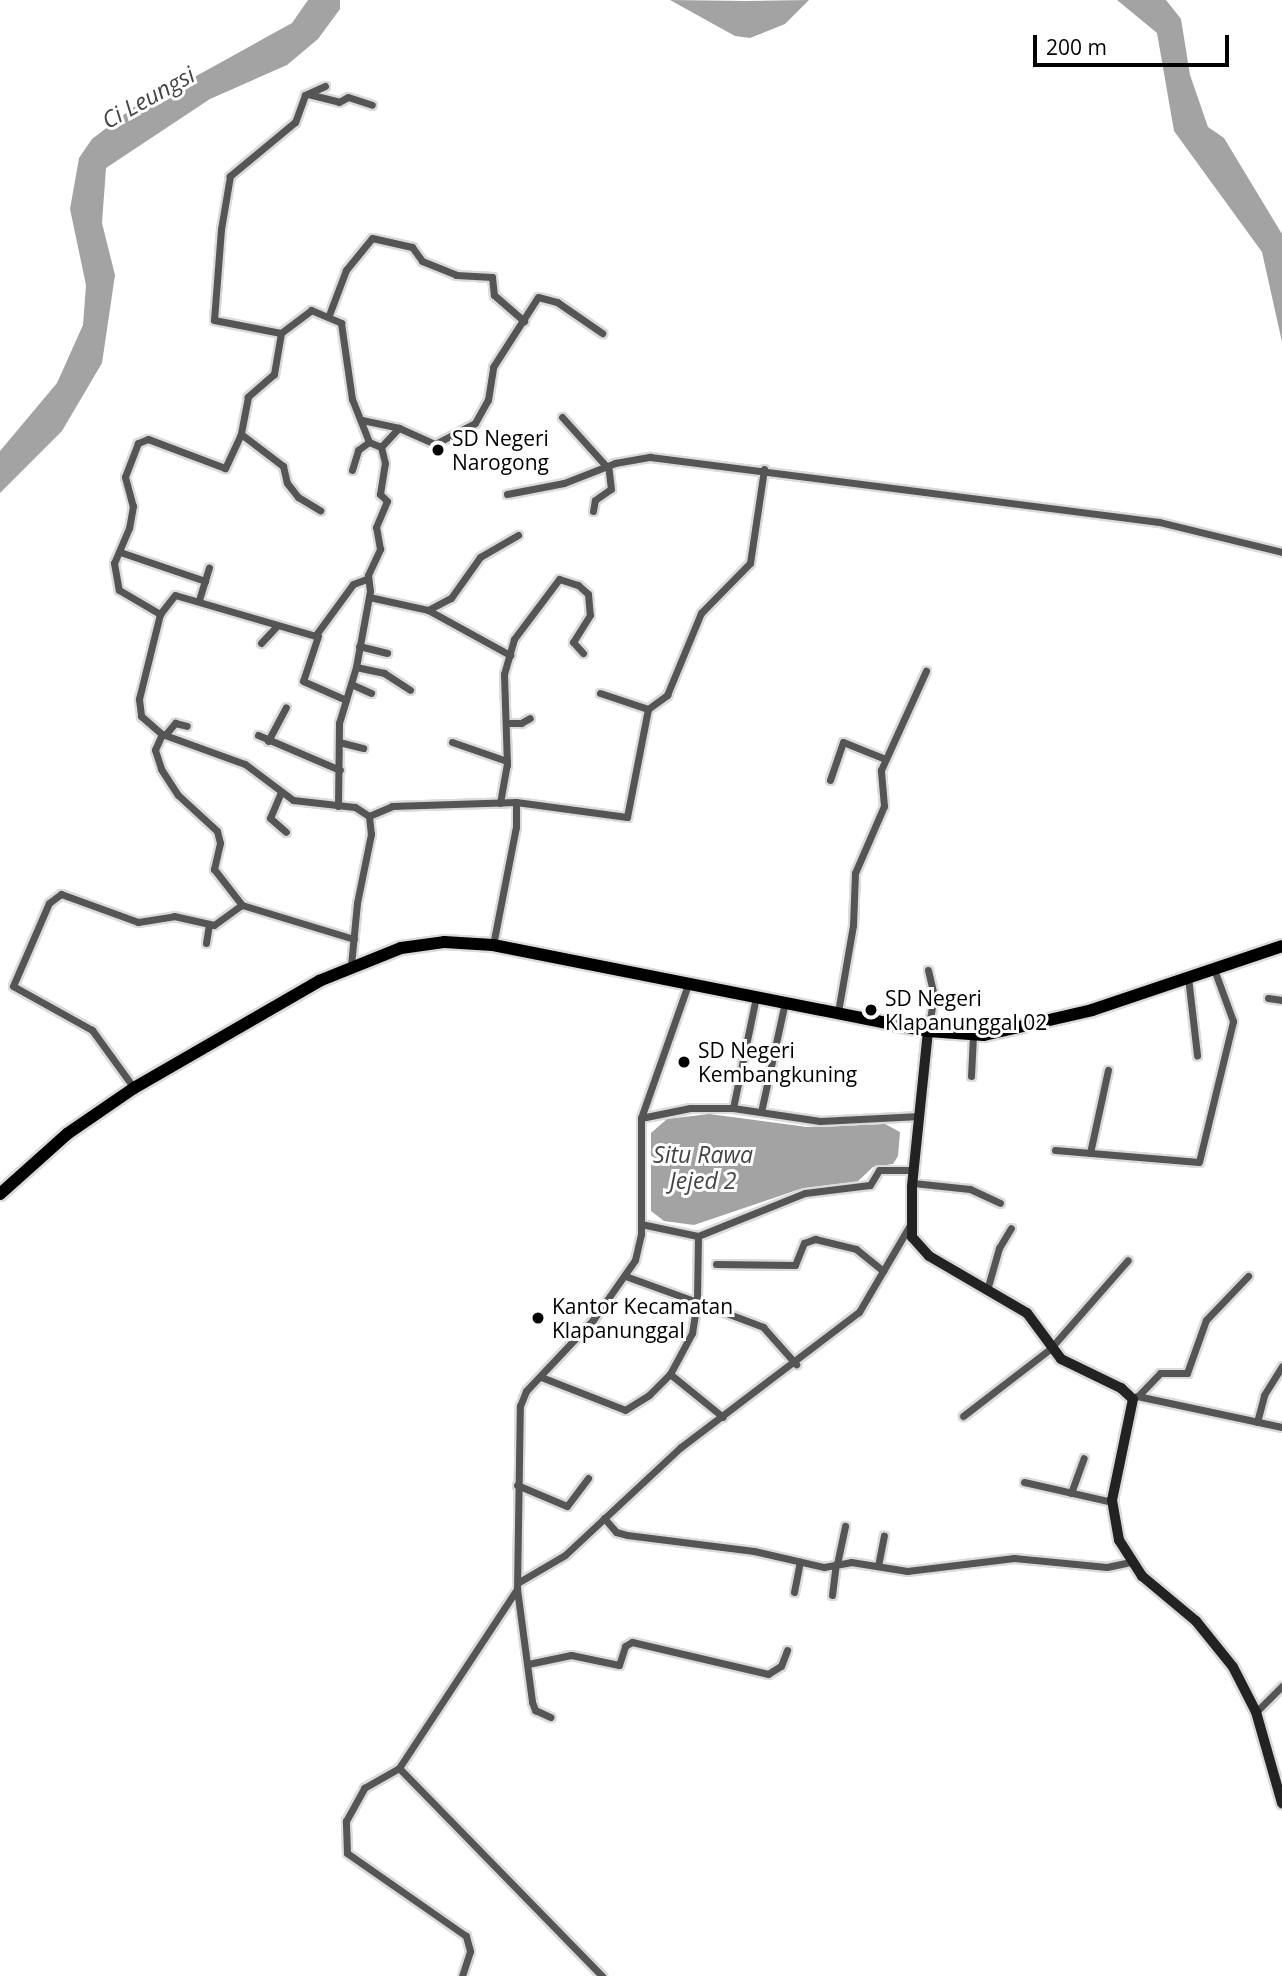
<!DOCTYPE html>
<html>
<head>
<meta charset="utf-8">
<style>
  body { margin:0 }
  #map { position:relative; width:1282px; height:1976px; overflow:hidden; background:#fff; font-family:"Open Sans",sans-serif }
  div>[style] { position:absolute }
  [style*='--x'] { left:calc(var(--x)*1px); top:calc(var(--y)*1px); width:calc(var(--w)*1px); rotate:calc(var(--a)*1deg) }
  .water>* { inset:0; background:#a3a3a3 }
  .roads { filter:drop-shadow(2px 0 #dbdbdb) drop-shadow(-2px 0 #dbdbdb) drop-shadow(0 2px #dbdbdb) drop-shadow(0 -2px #dbdbdb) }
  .street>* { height:7px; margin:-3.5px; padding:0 3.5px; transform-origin:3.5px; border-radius:3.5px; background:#555 }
  .secondary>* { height:10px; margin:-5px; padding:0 5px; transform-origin:5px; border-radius:5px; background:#222 }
  .primary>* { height:12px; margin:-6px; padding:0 6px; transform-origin:6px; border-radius:6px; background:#000 }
  .dots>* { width:19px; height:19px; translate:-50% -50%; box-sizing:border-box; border:4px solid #fff; border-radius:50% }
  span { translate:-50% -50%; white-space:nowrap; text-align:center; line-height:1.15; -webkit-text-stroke:6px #fff; paint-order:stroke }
  .poi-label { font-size:21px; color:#000 }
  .left { translate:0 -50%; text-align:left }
  .water-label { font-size:23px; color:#444; font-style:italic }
  .scale { position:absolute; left:1033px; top:35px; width:196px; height:32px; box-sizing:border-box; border:4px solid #000; border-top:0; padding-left:9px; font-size:21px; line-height:24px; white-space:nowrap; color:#000; -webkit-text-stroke:5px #fff; paint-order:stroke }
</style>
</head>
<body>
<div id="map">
  <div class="water">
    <i style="clip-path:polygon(308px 0,340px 0,340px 9px,318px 39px,287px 65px,210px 99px,106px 168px,102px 223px,115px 275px,102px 363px,62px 431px,0 493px,0 451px,57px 383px,83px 325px,86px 285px,70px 209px,79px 158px,92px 139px,151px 94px,169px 91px,292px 23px)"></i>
    <i style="clip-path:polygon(670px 0,746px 1px,809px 0,785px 24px,750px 38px,735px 36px)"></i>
    <i style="clip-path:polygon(1117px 0,1166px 0,1181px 19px,1190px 75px,1208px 127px,1224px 138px,1282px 234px,1282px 342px,1262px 252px,1174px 131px,1157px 33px)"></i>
    <i style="clip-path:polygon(709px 1114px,807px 1127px,885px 1124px,900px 1132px,898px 1156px,893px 1164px,873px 1167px,856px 1183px,797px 1190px,694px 1225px,664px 1221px,651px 1211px,651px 1133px,667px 1119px)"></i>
  </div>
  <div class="roads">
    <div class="street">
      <i style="--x:325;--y:86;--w:22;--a:156"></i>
      <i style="--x:305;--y:95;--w:29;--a:110"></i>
      <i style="--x:295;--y:122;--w:85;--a:140.3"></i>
      <i style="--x:230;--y:176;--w:54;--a:99.6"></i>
      <i style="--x:221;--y:229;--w:91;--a:94.4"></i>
      <i style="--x:214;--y:320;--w:68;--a:11"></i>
      <i style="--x:281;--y:333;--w:42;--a:99.7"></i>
      <i style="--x:274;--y:374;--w:35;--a:139"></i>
      <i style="--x:248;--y:397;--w:38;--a:101"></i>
      <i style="--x:241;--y:434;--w:38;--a:115"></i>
      <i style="--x:225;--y:468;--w:82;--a:-159.4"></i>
      <i style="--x:148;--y:439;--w:11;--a:158"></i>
      <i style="--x:138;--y:443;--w:36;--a:111"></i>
      <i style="--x:125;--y:477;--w:30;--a:75"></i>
      <i style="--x:133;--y:506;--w:22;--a:100"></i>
      <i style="--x:129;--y:528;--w:38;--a:113"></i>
      <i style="--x:114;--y:563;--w:27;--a:80"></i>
      <i style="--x:119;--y:590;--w:48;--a:30.3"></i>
      <i style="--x:160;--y:614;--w:88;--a:103.9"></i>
      <i style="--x:139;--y:699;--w:17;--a:83"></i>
      <i style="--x:141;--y:716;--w:28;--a:41"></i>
      <i style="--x:162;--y:734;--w:88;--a:19.9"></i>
      <i style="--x:245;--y:764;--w:60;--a:36.9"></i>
      <i style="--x:293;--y:800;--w:62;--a:6.4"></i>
      <i style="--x:355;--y:807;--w:17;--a:33"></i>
      <i style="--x:369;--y:816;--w:18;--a:84"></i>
      <i style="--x:371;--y:834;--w:70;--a:101.5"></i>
      <i style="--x:357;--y:903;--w:62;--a:95.5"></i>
      <i style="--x:308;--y:94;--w:32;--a:14"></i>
      <i style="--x:339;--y:102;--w:10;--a:-29"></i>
      <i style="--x:348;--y:97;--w:25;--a:18"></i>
      <i style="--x:329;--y:315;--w:48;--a:-69.3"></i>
      <i style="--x:346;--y:270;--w:41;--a:-50.9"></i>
      <i style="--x:372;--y:238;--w:41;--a:12.7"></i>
      <i style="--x:412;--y:247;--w:17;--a:54"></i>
      <i style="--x:422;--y:261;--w:37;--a:22"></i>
      <i style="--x:456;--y:275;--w:36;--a:3"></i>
      <i style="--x:492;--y:277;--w:18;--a:84"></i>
      <i style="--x:494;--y:295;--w:40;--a:41"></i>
      <i style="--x:281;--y:333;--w:38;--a:-37"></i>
      <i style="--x:311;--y:310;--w:33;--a:23"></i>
      <i style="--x:341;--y:323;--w:77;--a:81.8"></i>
      <i style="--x:352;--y:399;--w:46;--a:68.4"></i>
      <i style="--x:369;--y:442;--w:13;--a:23"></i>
      <i style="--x:381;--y:447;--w:26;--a:-47"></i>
      <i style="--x:399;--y:428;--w:39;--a:24"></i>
      <i style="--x:435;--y:444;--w:45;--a:-27.7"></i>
      <i style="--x:475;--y:423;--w:26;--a:-61"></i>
      <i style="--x:488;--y:400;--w:33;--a:-81"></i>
      <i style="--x:493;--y:367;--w:83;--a:-57.3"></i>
      <i style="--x:538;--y:297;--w:20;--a:15"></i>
      <i style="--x:557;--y:302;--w:55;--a:34.6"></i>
      <i style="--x:562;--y:417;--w:66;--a:48.1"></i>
      <i style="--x:362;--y:420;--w:38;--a:12"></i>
      <i style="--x:241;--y:434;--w:53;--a:37.3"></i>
      <i style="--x:283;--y:466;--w:17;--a:77"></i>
      <i style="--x:287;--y:483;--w:18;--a:52"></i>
      <i style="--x:298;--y:497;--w:26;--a:31"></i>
      <i style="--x:352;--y:470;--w:21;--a:-73"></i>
      <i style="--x:358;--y:450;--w:14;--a:-36"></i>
      <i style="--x:507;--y:494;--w:58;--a:-10.9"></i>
      <i style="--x:564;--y:483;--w:55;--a:-21.4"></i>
      <i style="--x:615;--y:463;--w:36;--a:-10"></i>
      <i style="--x:650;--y:457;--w:513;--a:7.28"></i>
      <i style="--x:1159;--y:522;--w:127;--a:13.7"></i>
      <i style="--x:593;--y:511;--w:11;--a:-80"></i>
      <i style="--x:595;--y:500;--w:19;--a:-35"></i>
      <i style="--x:611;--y:489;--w:23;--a:-97"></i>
      <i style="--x:120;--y:552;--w:90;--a:18.8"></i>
      <i style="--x:369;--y:597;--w:60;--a:12.4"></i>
      <i style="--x:428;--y:610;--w:26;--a:-28"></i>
      <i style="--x:451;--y:598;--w:50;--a:-54.7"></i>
      <i style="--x:480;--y:557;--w:44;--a:-30.1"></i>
      <i style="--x:199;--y:600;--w:34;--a:-73"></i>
      <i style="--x:428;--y:610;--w:94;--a:28.8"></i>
      <i style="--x:160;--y:614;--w:24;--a:-52"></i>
      <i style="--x:175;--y:595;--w:146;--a:16.3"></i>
      <i style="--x:315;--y:636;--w:64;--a:-53.8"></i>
      <i style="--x:353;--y:584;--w:15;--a:-20"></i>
      <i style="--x:318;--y:636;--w:47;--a:108.4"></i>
      <i style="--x:303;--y:681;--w:47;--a:23.8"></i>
      <i style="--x:261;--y:643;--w:23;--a:-47"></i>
      <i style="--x:359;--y:646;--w:29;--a:14"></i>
      <i style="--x:356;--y:667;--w:29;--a:12"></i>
      <i style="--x:384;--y:673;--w:31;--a:33"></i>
      <i style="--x:351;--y:684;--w:22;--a:24"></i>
      <i style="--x:600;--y:693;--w:51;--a:18.4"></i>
      <i style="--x:506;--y:723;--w:15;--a:0"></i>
      <i style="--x:521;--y:723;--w:10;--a:-29"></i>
      <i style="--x:162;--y:734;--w:17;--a:114"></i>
      <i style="--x:155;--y:750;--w:20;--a:72"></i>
      <i style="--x:161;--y:769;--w:31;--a:57"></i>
      <i style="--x:178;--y:795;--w:53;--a:42.7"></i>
      <i style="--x:217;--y:831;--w:12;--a:76"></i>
      <i style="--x:220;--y:843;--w:27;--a:103"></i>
      <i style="--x:214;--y:869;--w:46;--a:52.1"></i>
      <i style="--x:242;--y:905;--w:117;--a:16.9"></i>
      <i style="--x:165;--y:735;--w:16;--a:-50"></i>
      <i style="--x:175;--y:723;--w:12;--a:14"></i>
      <i style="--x:258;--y:735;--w:89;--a:23.1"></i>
      <i style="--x:268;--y:741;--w:38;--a:-62"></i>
      <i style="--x:339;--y:742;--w:25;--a:14"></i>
      <i style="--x:452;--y:742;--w:58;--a:19.1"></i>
      <i style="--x:830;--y:780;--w:40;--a:-71.1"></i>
      <i style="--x:843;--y:742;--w:45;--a:22"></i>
      <i style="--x:281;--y:792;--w:28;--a:113"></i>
      <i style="--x:270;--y:818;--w:21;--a:41"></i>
      <i style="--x:500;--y:803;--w:39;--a:-80"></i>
      <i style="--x:507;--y:765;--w:91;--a:-91.9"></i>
      <i style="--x:504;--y:674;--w:36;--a:-74"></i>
      <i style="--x:514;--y:639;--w:75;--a:-53.1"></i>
      <i style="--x:559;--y:579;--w:20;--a:18"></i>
      <i style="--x:578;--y:585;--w:13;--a:42"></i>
      <i style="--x:588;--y:594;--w:21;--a:85"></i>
      <i style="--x:590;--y:615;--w:32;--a:122"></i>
      <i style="--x:573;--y:642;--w:15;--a:48"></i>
      <i style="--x:338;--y:806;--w:83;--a:-89.3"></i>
      <i style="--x:339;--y:723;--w:59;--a:-73.1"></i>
      <i style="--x:356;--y:667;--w:77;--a:-79.6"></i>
      <i style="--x:370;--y:591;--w:16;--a:-97"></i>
      <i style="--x:368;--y:575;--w:29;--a:-65"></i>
      <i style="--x:380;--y:549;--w:22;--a:-100"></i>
      <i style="--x:376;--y:527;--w:28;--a:-67"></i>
      <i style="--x:387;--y:501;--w:10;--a:-135"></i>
      <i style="--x:380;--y:494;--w:31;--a:-81"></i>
      <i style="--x:385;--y:463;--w:16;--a:-104"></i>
      <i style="--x:369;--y:816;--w:25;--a:-23"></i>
      <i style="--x:392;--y:806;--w:124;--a:-1.8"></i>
      <i style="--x:516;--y:802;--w:112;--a:7.7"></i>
      <i style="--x:627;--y:817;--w:110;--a:-79"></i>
      <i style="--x:648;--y:709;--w:24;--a:-36"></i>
      <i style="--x:667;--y:695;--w:89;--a:-67.5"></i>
      <i style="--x:701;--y:613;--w:70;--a:-45.6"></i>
      <i style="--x:750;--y:563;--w:95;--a:-81.5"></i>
      <i style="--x:206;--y:943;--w:19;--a:-81"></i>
      <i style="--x:493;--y:945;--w:120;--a:-79"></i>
      <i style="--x:516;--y:827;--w:25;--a:-90"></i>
      <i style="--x:928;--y:970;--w:27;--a:77"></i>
      <i style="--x:934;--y:996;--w:36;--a:100"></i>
      <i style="--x:1188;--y:977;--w:79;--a:83.4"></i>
      <i style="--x:1268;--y:998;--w:14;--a:8"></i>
      <i style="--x:838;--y:1012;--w:88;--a:-80.2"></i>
      <i style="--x:853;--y:925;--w:52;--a:-87.8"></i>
      <i style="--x:855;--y:873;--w:73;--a:-66.6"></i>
      <i style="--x:884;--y:806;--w:36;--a:-95"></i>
      <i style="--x:881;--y:770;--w:109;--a:-65.6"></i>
      <i style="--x:971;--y:1076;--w:41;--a:-87.2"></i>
      <i style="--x:134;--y:1088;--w:72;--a:-125.9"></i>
      <i style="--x:92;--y:1030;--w:90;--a:-150.9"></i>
      <i style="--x:13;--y:986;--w:90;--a:-66.6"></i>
      <i style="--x:49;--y:903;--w:15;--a:-37"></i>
      <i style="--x:61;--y:894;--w:82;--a:20"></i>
      <i style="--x:138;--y:922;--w:36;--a:-9"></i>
      <i style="--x:174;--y:916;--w:41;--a:12.7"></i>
      <i style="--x:214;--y:925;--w:34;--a:-36"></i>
      <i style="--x:733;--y:1108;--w:113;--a:-78.3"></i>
      <i style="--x:761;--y:1112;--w:113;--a:-77.7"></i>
      <i style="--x:641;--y:1118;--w:50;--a:-11.5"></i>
      <i style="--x:690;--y:1108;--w:43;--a:0"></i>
      <i style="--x:733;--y:1108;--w:88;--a:8.5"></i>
      <i style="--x:820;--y:1121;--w:100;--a:-2.9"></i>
      <i style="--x:1055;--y:1150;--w:144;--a:4.8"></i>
      <i style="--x:1199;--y:1162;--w:145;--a:-76.4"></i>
      <i style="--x:1233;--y:1021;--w:55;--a:-110.1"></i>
      <i style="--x:1090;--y:1153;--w:85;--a:-77.8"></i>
      <i style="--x:913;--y:1183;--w:57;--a:6"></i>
      <i style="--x:970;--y:1189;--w:33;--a:25"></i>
      <i style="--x:641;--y:1224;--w:58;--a:11.9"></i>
      <i style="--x:698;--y:1236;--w:115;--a:-21.9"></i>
      <i style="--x:805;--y:1193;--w:65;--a:-7"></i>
      <i style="--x:870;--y:1185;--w:17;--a:-59"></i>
      <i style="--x:879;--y:1170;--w:35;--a:0"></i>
      <i style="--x:698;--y:1236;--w:66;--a:90.9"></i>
      <i style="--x:697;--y:1302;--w:71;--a:20.7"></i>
      <i style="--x:763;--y:1327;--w:50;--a:48.3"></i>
      <i style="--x:716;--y:1264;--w:79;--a:0.7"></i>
      <i style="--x:795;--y:1265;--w:24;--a:-68"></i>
      <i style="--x:804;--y:1243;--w:12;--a:-20"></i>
      <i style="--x:815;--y:1239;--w:42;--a:13.7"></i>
      <i style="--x:856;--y:1249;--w:35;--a:39"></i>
      <i style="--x:987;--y:1290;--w:44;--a:-74.1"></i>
      <i style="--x:999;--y:1248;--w:23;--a:-59"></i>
      <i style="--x:670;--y:1374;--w:68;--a:39.1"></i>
      <i style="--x:541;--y:1377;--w:90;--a:21.4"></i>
      <i style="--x:625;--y:1410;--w:28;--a:-32"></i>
      <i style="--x:649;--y:1395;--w:30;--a:-45"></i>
      <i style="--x:670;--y:1374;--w:47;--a:-61.8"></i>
      <i style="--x:692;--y:1333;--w:31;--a:-81"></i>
      <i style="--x:697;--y:1302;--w:77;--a:-160.1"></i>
      <i style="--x:1139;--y:1395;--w:30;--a:-46"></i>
      <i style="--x:1160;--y:1373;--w:27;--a:0"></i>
      <i style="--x:1187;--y:1373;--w:56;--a:-70.3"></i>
      <i style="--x:1206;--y:1320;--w:61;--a:-46.3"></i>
      <i style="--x:1137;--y:1396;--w:148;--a:12.1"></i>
      <i style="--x:963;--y:1416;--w:110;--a:-37.6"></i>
      <i style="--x:1050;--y:1349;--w:118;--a:-48.8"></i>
      <i style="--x:1257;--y:1422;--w:28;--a:-75"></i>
      <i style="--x:1264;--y:1395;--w:34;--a:-58"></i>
      <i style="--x:1024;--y:1482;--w:90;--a:12.8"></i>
      <i style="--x:517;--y:1485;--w:54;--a:22.8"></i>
      <i style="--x:567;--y:1506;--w:35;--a:-53"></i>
      <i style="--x:1071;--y:1493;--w:37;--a:-70"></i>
      <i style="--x:604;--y:1518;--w:18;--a:49"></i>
      <i style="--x:616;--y:1532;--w:11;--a:15"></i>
      <i style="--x:627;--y:1535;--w:128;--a:7.2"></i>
      <i style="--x:754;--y:1551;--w:72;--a:12.9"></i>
      <i style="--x:824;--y:1567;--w:27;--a:-10"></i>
      <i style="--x:851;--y:1562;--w:57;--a:9.1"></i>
      <i style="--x:907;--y:1571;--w:108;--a:-6.9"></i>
      <i style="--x:1014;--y:1558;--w:93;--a:5.5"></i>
      <i style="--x:1107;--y:1567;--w:24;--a:-12"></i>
      <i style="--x:837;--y:1564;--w:39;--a:-78"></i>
      <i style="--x:878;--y:1566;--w:31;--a:-79"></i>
      <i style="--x:519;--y:1582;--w:53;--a:-30.4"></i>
      <i style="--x:565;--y:1555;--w:158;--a:-43"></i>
      <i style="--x:681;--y:1447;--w:223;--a:-37.2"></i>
      <i style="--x:859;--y:1312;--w:101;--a:-59.6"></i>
      <i style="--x:517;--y:1589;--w:114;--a:82.4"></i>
      <i style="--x:532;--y:1702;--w:9;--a:69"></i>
      <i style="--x:535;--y:1710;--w:17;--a:25"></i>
      <i style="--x:794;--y:1592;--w:31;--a:-79"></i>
      <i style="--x:832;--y:1595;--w:31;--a:-83"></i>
      <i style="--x:528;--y:1664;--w:44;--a:-11.8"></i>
      <i style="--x:571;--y:1655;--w:49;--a:11.8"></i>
      <i style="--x:619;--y:1665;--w:20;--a:-72"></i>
      <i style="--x:625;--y:1646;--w:8;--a:-30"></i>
      <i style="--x:632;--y:1642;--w:140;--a:13.2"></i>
      <i style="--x:768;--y:1674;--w:15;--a:-32"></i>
      <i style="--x:781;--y:1666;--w:17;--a:-69"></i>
      <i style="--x:1256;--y:1712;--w:37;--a:-45"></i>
      <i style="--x:399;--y:1768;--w:291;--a:45.7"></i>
      <i style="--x:462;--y:1976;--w:26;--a:-72"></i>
      <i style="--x:470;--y:1951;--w:16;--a:-105"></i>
      <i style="--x:466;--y:1936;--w:145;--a:-145.1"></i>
      <i style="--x:347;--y:1853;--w:32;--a:-92"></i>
      <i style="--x:346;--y:1821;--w:38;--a:-61"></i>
      <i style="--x:364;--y:1788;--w:40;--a:-29.7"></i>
      <i style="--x:399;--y:1768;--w:214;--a:-56.6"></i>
      <i style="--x:517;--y:1589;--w:183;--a:-89.1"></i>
      <i style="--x:520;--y:1406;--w:16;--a:-68"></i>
      <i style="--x:526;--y:1391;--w:98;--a:-46.7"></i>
      <i style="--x:593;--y:1320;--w:73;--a:-55"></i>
      <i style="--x:635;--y:1260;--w:27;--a:-77"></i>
      <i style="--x:641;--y:1234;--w:116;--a:-90"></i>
      <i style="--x:641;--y:1118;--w:144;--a:-70.6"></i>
    </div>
    <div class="secondary">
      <i style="--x:928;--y:1031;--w:157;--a:95.9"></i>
      <i style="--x:912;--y:1187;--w:50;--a:90"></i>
      <i style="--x:912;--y:1237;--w:25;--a:48"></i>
      <i style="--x:929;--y:1256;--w:113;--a:30.2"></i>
      <i style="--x:1027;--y:1313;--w:57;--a:53.5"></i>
      <i style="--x:1061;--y:1359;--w:67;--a:25.8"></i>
      <i style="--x:1121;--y:1388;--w:16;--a:43"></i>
      <i style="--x:1133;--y:1399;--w:103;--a:101.7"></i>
      <i style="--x:1112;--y:1500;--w:41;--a:80.1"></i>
      <i style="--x:1119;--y:1540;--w:43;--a:57.4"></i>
      <i style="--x:1142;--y:1576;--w:70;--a:39.8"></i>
      <i style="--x:1196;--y:1621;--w:59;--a:51.2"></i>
      <i style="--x:1233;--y:1667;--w:51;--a:62.9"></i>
      <i style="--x:1256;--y:1712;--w:95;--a:74.1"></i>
    </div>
    <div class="primary">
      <i style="--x:0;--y:1194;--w:90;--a:-41.8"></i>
      <i style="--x:67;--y:1134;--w:81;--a:-34.5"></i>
      <i style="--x:134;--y:1088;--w:214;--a:-30"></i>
      <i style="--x:319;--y:981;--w:88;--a:-21.9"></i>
      <i style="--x:401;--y:948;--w:43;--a:-7.9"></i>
      <i style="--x:444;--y:942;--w:49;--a:3.5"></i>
      <i style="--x:493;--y:945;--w:443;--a:11.2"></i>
      <i style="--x:928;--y:1031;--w:56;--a:4.1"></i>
      <i style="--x:984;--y:1035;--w:111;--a:-13"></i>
      <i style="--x:1092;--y:1010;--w:200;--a:-18.6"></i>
    </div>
  </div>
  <div class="dots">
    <i style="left:438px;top:450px;background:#000"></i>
    <i style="left:871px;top:1010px;background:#000"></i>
    <i style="left:684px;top:1062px;background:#000"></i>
    <i style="left:538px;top:1318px;background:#000"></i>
  </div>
  <div class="poi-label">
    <span class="left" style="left:452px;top:450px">SD Negeri<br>Narogong</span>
    <span class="left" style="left:885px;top:1010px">SD Negeri<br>Klapanunggal 02</span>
    <span class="left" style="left:698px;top:1062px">SD Negeri<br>Kembangkuning</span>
    <span class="left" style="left:552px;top:1318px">Kantor Kecamatan<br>Klapanunggal</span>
  </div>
  <div class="water-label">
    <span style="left:148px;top:97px;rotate:-29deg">Ci Leungsi</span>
    <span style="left:703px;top:1167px">Situ Rawa<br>Jejed 2</span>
  </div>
  <div class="scale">200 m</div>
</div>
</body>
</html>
